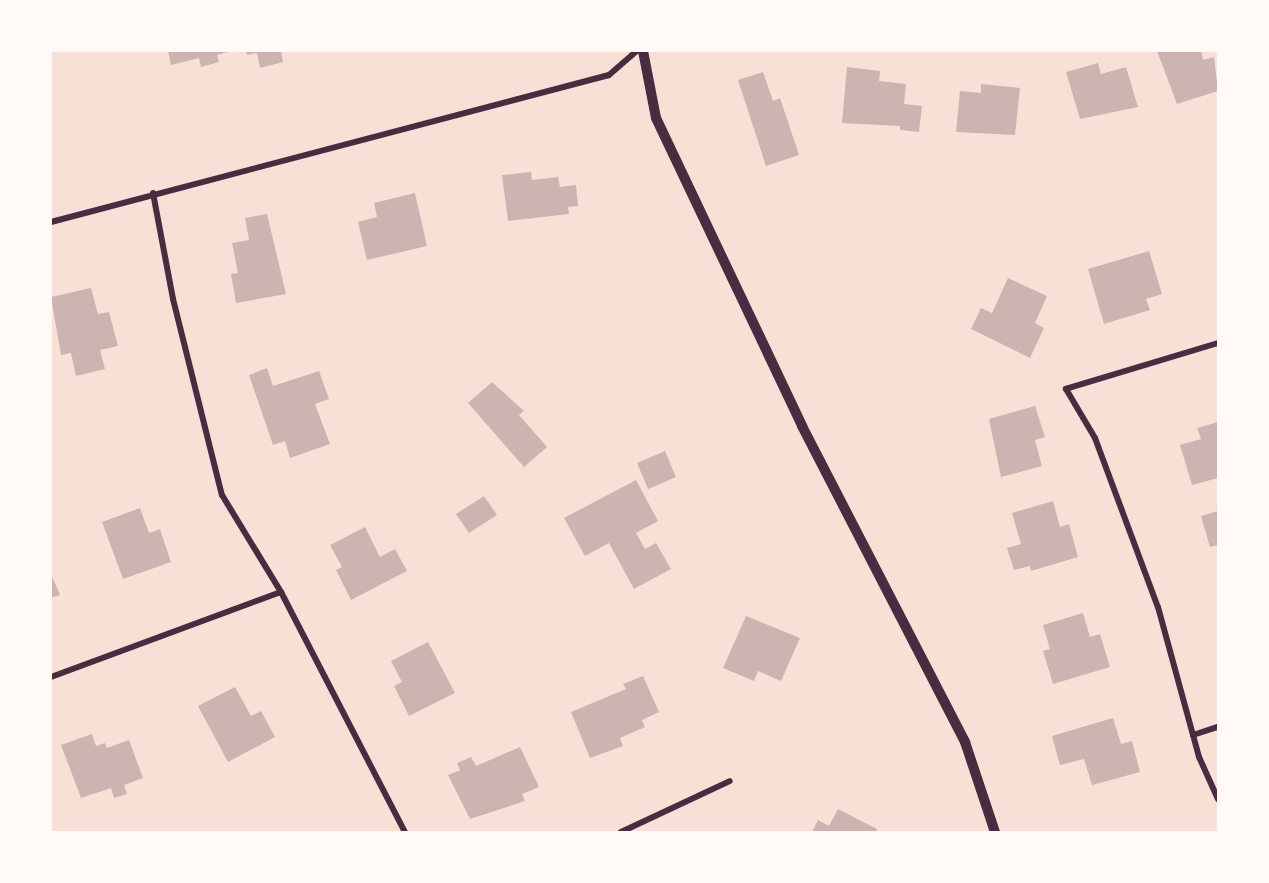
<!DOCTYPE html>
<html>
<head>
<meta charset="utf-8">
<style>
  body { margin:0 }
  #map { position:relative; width:1269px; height:883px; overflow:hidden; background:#f7e1d7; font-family:"Alegreya Sans",sans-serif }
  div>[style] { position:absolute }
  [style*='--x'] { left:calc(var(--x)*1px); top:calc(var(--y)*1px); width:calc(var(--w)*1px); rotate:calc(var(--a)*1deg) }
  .building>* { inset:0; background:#ccb4b1 }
  .minor>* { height:6px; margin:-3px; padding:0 3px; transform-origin:3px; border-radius:3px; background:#4a2c40 }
  .tertiary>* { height:10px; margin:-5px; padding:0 5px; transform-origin:5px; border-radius:5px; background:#4a2c40 }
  span { translate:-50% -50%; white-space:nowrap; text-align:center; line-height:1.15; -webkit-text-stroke:4.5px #fffaf5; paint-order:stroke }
  .frame { position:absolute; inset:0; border:52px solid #fffaf5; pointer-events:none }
</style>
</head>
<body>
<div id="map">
  <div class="building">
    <i style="clip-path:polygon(168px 51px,228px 51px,228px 52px,217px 55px,219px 62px,201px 67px,199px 58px,171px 65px)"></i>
    <i style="clip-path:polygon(246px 51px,281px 51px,283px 62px,260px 68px,257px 53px,247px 55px)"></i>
    <i style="clip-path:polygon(1157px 51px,1201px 51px,1203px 60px,1214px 57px,1218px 91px,1177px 104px)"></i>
    <i style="clip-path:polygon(1098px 63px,1101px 74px,1126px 67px,1138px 107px,1080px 119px,1066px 72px)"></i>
    <i style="clip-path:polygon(847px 67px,880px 71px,879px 81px,906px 84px,904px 104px,922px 106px,919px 132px,900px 130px,900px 126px,842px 123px)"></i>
    <i style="clip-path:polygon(763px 72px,773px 101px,780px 98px,799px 155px,766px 166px,738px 80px)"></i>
    <i style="clip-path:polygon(981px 84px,1020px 88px,1015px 135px,956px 132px,960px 91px,981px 93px)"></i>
    <i style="clip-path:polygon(531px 172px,532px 180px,558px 177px,560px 187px,576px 185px,578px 206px,568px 207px,569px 214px,508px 221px,502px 175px)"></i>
    <i style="clip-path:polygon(415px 193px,427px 246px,367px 260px,358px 222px,377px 217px,374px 203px)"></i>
    <i style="clip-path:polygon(267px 214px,286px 294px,236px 303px,231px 274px,238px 273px,232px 243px,249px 240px,245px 218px)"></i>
    <i style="clip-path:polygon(1149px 251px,1162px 294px,1146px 299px,1150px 310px,1104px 324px,1088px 269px)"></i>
    <i style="clip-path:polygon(1008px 278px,1047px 296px,1035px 323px,1044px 328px,1030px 358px,971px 329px,981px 308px,992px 313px)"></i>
    <i style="clip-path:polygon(91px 288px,98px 314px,109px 312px,118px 346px,100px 350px,105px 369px,76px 376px,71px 353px,61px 355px,51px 297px)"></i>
    <i style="clip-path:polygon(267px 368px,273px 386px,319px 371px,329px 399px,315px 404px,330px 444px,290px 458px,285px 441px,273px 445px,249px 375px)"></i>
    <i style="clip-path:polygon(492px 382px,524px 411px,519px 415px,547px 447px,524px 467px,468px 403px)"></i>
    <i style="clip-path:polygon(1035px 406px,1045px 437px,1035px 440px,1042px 466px,1001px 477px,989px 419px)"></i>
    <i style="clip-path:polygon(1218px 422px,1218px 478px,1192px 485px,1180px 445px,1201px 439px,1197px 428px)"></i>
    <i style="clip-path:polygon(665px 451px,676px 477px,648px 489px,637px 463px)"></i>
    <i style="clip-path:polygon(636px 480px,658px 521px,636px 533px,645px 549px,656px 543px,671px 569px,634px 589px,609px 543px,585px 556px,564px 518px)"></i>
    <i style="clip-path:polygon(484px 496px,497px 515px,469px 533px,456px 514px)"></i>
    <i style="clip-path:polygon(1053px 501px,1060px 527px,1069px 524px,1078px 557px,1031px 571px,1030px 566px,1014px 570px,1007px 548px,1021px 544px,1012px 513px)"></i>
    <i style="clip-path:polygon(140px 508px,149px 533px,160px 529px,171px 562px,123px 579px,102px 522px)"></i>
    <i style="clip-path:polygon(1218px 511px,1218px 545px,1210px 547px,1201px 516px)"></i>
    <i style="clip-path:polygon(365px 527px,380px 557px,395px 549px,407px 571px,351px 600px,336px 570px,342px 567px,330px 545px)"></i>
    <i style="clip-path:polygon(51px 574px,60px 595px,51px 598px)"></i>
    <i style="clip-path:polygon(1083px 613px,1090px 637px,1100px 634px,1110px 667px,1053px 684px,1043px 651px,1050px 649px,1043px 625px)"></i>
    <i style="clip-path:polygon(746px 616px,800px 638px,781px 681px,758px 671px,754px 681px,723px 668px)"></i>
    <i style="clip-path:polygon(428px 642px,455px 693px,409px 716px,394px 686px,402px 682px,391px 661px)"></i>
    <i style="clip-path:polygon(643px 676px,659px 712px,642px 720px,645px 727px,620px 738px,623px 746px,590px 758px,571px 712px,626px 689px,623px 684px)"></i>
    <i style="clip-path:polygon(235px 687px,251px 716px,261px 711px,275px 737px,228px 762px,198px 706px)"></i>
    <i style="clip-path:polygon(1113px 718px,1121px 744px,1132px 741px,1140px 772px,1092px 785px,1084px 759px,1060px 765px,1052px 736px)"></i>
    <i style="clip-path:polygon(92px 734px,96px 746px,105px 743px,107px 748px,129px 740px,143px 778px,124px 785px,127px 794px,114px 798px,111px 788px,81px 798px,61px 745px)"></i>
    <i style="clip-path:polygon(520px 747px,539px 787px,522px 794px,525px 801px,470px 819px,448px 775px,460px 770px,457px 763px,471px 757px,476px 766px)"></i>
    <i style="clip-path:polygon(838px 809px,877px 829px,876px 832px,812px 832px,818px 820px,829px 826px)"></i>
  </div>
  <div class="minor">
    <i style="--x:153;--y:193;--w:108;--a:79.3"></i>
    <i style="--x:173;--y:299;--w:202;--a:76"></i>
    <i style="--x:222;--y:495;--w:114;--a:58.7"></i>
    <i style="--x:281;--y:592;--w:270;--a:62.7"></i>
    <i style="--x:51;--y:222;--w:577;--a:-14.76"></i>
    <i style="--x:609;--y:75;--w:37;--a:-41"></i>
    <i style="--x:1218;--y:343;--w:159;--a:163.2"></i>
    <i style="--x:1066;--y:389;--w:57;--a:59.4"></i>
    <i style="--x:1095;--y:438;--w:180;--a:69.6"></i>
    <i style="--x:1158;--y:607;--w:156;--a:74.7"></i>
    <i style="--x:1199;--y:757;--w:46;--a:65.7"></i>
    <i style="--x:51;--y:677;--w:245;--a:-20.3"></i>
    <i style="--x:1193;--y:735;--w:26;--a:-18"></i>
    <i style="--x:621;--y:832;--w:120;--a:-25.1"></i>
  </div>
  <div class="tertiary">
    <i style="--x:643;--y:51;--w:68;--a:79"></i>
    <i style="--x:656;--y:118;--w:341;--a:64.6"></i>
    <i style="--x:802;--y:426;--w:356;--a:62.7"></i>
    <i style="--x:965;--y:742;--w:95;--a:71.6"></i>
  </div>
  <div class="frame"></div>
</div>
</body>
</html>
